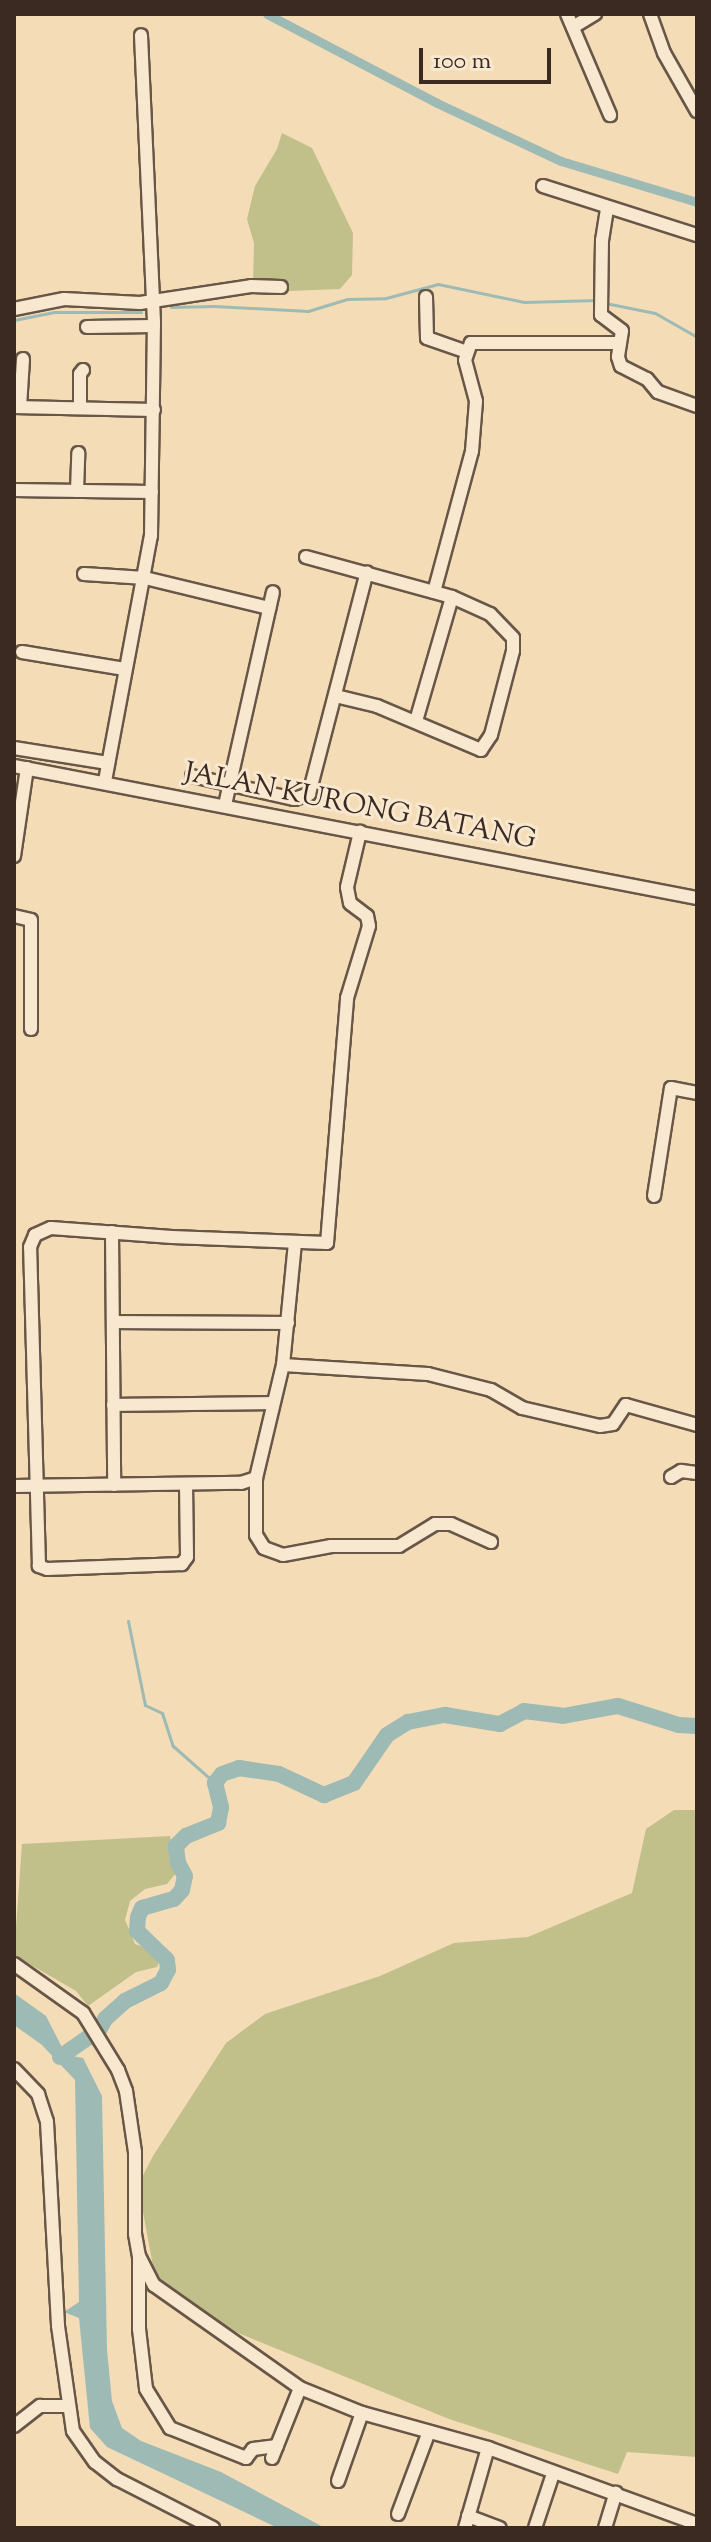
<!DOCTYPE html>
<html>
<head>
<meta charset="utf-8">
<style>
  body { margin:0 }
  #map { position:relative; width:711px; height:2542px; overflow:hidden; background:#f4dcb7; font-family:"Sorts Mill Goudy",serif }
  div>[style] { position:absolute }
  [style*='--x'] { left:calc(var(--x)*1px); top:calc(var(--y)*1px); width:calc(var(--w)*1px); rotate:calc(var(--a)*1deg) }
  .green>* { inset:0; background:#c1bf8a }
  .water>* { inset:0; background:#9dbab5 }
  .stream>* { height:3px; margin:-1.5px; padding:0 1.5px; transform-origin:1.5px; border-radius:1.5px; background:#9dbab5 }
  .canal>* { height:9px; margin:-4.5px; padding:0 4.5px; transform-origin:4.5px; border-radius:4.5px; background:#9dbab5 }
  .river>* { height:16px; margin:-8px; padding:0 8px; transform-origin:8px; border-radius:8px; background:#9dbab5 }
  .roads { filter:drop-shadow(2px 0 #685647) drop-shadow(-2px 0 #685647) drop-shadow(0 2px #685647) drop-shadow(0 -2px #685647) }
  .minor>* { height:12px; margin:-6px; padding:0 6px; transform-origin:6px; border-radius:6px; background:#f8e8d0 }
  span { translate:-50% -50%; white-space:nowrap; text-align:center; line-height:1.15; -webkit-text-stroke:6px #f8e8d0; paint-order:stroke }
  .street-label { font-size:28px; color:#3a2a22 }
  .frame { position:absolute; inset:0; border:16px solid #3a2a22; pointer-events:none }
  .scale { position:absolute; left:419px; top:48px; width:132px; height:36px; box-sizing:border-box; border:4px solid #3a2a22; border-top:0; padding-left:10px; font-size:24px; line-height:28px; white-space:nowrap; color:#3a2a22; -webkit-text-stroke:6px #f8e8d0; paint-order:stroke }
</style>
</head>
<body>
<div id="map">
  <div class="green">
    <i style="clip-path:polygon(282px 133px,312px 148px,353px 233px,352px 275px,340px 289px,289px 291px,276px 284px,253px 284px,254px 243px,247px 219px,255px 186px,277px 149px)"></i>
    <i style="clip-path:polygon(674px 1810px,697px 1810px,697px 2457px,627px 2452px,618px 2474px,449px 2419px,226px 2328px,155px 2277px,138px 2185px,153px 2156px,226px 2043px,265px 2014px,380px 1976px,454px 1943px,528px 1937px,632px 1893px,646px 1829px)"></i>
    <i style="clip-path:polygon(170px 1836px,177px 1872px,167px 1884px,145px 1889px,130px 1901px,125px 1920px,135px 1944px,162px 1953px,157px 1967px,136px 1972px,88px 2006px,76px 1991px,14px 1955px,22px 1844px)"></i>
  </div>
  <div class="water">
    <i style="clip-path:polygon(14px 1993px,46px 2016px,66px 2055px,83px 2058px,102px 2096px,107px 2350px,112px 2401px,122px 2428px,141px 2441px,221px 2472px,325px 2528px,278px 2528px,107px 2447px,90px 2428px,79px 2318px,64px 2312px,79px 2302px,75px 2080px,42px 2045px,14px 2025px)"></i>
  </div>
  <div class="stream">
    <i style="--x:605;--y:303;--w:51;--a:11.3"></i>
    <i style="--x:655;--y:313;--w:48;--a:29.7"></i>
    <i style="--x:171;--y:307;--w:43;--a:-1.3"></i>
    <i style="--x:214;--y:306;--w:94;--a:3"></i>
    <i style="--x:308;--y:311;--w:41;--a:-17.1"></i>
    <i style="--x:347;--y:299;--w:39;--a:-1"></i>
    <i style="--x:386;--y:298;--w:54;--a:-15.1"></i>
    <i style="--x:438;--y:284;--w:88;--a:11.8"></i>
    <i style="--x:524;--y:302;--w:74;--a:-1.5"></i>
    <i style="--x:14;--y:320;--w:41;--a:-11.3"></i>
    <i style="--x:54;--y:312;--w:87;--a:0"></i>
    <i style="--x:128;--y:1621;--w:86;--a:78.6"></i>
    <i style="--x:145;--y:1705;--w:19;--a:25"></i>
    <i style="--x:162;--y:1713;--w:35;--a:72"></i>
    <i style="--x:173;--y:1746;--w:56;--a:41.4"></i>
  </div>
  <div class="canal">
    <i style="--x:267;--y:14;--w:192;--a:27.6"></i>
    <i style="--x:437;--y:103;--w:137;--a:25.1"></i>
    <i style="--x:561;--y:161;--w:142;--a:16.8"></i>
  </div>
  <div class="river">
    <i style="--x:60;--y:2057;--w:47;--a:-34.7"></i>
    <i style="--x:99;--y:2030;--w:13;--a:-61"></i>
    <i style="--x:105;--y:2019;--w:27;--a:-42"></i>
    <i style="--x:125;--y:2001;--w:40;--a:-26.6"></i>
    <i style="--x:161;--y:1983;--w:15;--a:-62"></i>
    <i style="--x:168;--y:1970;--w:10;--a:-96"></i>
    <i style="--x:167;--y:1960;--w:42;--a:-136"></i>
    <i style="--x:137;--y:1931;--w:14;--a:-86"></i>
    <i style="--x:138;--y:1917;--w:10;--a:-66"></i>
    <i style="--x:142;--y:1908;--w:33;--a:-16"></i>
    <i style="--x:174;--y:1899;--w:12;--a:-48"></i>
    <i style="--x:182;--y:1890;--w:14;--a:-78"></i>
    <i style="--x:185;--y:1876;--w:15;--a:-118"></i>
    <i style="--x:178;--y:1863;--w:17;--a:-97"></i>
    <i style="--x:176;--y:1846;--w:14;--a:-45"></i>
    <i style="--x:186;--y:1836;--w:35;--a:-22"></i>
    <i style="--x:218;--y:1823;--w:16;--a:-79"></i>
    <i style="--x:221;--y:1807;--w:25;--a:-104"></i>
    <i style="--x:215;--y:1783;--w:11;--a:-52"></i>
    <i style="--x:222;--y:1774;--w:18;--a:-19"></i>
    <i style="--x:239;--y:1768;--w:40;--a:8.5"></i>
    <i style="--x:279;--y:1774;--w:50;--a:25"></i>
    <i style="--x:324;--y:1795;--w:32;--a:-22"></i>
    <i style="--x:354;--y:1783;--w:58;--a:-55.5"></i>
    <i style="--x:387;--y:1735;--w:25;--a:-32"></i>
    <i style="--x:408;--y:1722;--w:38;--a:-11"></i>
    <i style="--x:445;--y:1715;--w:56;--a:9.3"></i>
    <i style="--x:500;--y:1724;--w:27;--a:-28"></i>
    <i style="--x:524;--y:1711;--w:39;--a:7"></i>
    <i style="--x:563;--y:1716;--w:56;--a:-10.3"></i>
    <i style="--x:618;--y:1706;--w:64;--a:17.3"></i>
    <i style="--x:679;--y:1725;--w:18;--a:3"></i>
  </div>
  <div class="roads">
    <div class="minor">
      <i style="--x:567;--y:14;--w:110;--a:66.9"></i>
      <i style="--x:650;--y:14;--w:41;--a:70.3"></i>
      <i style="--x:664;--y:53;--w:67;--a:60.4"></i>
      <i style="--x:573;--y:27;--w:26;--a:-31"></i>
      <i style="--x:543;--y:186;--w:162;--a:17.7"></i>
      <i style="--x:607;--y:209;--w:31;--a:99"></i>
      <i style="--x:602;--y:240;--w:75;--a:90.8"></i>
      <i style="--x:601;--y:315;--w:26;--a:37"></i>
      <i style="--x:622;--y:331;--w:26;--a:99"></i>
      <i style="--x:618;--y:357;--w:9;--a:72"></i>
      <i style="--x:621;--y:366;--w:29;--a:27"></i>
      <i style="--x:647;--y:379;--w:17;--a:50"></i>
      <i style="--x:658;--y:392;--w:41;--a:19.7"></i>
      <i style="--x:426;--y:297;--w:41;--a:88.6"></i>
      <i style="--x:427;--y:338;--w:42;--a:19.3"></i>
      <i style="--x:14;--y:309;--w:51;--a:-11.3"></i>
      <i style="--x:64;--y:299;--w:76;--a:3"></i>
      <i style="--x:140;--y:303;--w:112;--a:-8.7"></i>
      <i style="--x:251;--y:286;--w:30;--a:2"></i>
      <i style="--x:87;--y:327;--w:67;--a:-0.9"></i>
      <i style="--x:14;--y:407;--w:140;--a:1.2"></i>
      <i style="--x:20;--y:407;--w:48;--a:-86.4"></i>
      <i style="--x:80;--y:408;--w:34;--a:-90"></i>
      <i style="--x:80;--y:374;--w:5;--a:-53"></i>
      <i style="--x:14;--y:490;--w:138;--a:0.8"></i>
      <i style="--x:77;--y:491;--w:38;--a:-88"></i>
      <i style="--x:306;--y:557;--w:151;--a:15.3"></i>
      <i style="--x:452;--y:597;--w:42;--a:24.1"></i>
      <i style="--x:490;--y:614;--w:33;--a:46"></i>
      <i style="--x:513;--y:638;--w:13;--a:90"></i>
      <i style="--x:513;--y:651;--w:87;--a:104.7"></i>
      <i style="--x:491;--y:735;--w:18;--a:124"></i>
      <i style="--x:481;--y:750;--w:113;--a:-157.1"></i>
      <i style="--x:377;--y:706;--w:42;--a:-166.3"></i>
      <i style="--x:84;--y:574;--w:61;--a:3.8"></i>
      <i style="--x:145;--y:578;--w:128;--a:13.6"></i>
      <i style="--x:434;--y:592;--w:146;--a:-74.9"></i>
      <i style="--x:472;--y:451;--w:50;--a:-85.4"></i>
      <i style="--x:476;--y:401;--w:42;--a:-105"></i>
      <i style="--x:465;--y:360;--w:18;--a:-71"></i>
      <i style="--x:471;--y:343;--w:149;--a:0"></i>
      <i style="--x:22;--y:652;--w:104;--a:9.4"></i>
      <i style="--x:416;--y:721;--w:129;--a:-73.8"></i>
      <i style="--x:14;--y:748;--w:95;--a:9.1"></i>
      <i style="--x:14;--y:766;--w:696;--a:10.94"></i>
      <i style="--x:192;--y:776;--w:105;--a:12.7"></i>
      <i style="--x:294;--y:799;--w:16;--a:-18"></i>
      <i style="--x:309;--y:794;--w:229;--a:-75.4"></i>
      <i style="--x:105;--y:781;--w:249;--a:-79.4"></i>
      <i style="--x:151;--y:536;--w:214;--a:-89.2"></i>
      <i style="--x:154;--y:322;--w:287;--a:-92.6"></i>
      <i style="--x:225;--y:805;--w:218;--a:-77.3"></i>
      <i style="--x:14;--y:856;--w:89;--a:-81.6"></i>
      <i style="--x:14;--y:916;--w:17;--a:13"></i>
      <i style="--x:31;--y:920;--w:109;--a:90"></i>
      <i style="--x:654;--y:1196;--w:109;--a:-81.1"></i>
      <i style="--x:671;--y:1088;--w:26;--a:11"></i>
      <i style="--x:112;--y:1232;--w:253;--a:89.5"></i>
      <i style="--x:113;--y:1322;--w:175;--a:0.3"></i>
      <i style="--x:283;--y:1365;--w:145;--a:3.6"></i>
      <i style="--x:428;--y:1374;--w:65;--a:14.3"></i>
      <i style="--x:491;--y:1390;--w:36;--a:30"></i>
      <i style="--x:522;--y:1408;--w:80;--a:13"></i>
      <i style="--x:600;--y:1426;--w:13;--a:-9"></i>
      <i style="--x:613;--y:1424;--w:23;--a:-56"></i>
      <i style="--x:626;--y:1405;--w:74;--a:15.7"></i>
      <i style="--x:113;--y:1405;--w:160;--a:-0.7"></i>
      <i style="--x:671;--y:1477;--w:12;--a:-31"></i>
      <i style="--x:681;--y:1471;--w:16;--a:7"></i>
      <i style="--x:256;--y:1478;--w:57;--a:90"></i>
      <i style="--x:256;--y:1535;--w:15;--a:58"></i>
      <i style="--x:264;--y:1548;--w:20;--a:20"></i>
      <i style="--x:283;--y:1555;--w:49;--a:-10.6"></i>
      <i style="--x:331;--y:1546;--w:68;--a:0"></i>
      <i style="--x:399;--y:1546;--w:42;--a:-31.4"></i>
      <i style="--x:435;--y:1524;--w:16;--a:0"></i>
      <i style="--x:451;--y:1524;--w:44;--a:24.2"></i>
      <i style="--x:186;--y:1484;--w:73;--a:89.2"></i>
      <i style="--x:187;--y:1557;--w:9;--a:126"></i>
      <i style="--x:182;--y:1564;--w:135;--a:177.9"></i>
      <i style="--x:47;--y:1569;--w:9;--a:-159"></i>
      <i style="--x:39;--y:1566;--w:319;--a:-91.6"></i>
      <i style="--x:30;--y:1247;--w:13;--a:-67"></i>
      <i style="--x:35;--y:1235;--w:17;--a:-24"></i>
      <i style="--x:51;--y:1228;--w:121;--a:4.3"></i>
      <i style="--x:172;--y:1237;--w:155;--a:2.2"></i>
      <i style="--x:327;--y:1243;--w:246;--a:-85.3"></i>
      <i style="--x:347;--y:998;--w:75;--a:-73"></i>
      <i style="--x:369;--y:926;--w:10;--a:-101"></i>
      <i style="--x:367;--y:916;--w:21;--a:-143"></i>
      <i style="--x:350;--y:903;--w:16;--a:-101"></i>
      <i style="--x:347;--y:887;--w:57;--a:-76.7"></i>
      <i style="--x:14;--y:1486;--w:227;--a:-0.8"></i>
      <i style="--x:241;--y:1483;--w:16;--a:-18"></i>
      <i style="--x:256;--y:1478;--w:116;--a:-76.6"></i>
      <i style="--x:283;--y:1365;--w:123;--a:-84.4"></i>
      <i style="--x:14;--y:1964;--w:85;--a:35.4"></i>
      <i style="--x:83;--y:2013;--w:67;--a:58.4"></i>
      <i style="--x:118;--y:2070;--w:22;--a:69"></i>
      <i style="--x:126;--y:2091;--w:62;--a:81.6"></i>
      <i style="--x:135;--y:2152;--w:82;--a:90"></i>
      <i style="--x:135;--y:2234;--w:22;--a:80"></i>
      <i style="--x:139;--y:2256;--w:33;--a:63"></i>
      <i style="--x:154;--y:2285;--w:179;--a:35.2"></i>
      <i style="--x:300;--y:2388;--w:67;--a:22"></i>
      <i style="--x:362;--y:2413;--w:131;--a:15.5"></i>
      <i style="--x:488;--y:2448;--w:222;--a:20"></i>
      <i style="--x:14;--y:2069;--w:35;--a:46"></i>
      <i style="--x:38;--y:2094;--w:29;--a:72"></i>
      <i style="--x:47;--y:2122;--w:204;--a:86.9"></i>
      <i style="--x:58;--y:2326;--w:106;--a:81.9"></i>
      <i style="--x:73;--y:2431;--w:38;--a:55"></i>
      <i style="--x:95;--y:2462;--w:28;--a:38"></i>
      <i style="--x:117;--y:2479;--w:108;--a:27"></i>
      <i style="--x:139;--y:2259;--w:70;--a:90"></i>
      <i style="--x:139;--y:2329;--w:60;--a:83.3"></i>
      <i style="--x:146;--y:2389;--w:46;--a:58.4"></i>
      <i style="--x:170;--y:2428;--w:82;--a:21.5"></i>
      <i style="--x:246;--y:2458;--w:11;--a:-52"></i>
      <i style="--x:253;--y:2449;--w:24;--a:-7"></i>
      <i style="--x:14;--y:2426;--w:33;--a:-38"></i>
      <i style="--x:40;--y:2406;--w:27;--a:0"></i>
      <i style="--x:272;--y:2458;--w:75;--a:-68.2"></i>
      <i style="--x:338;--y:2481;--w:72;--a:-70.6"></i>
      <i style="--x:398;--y:2514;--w:85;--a:-69.4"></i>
      <i style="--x:468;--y:2516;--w:34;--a:21"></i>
      <i style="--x:465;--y:2528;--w:83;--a:-74"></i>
      <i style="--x:535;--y:2528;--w:57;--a:-71.6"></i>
      <i style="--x:605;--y:2528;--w:37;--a:-73"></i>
    </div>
  </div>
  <div class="street-label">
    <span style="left:360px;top:807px;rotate:11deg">JALAN KURONG BATANG</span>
  </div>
  <div class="frame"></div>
  <div class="scale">100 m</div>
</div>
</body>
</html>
